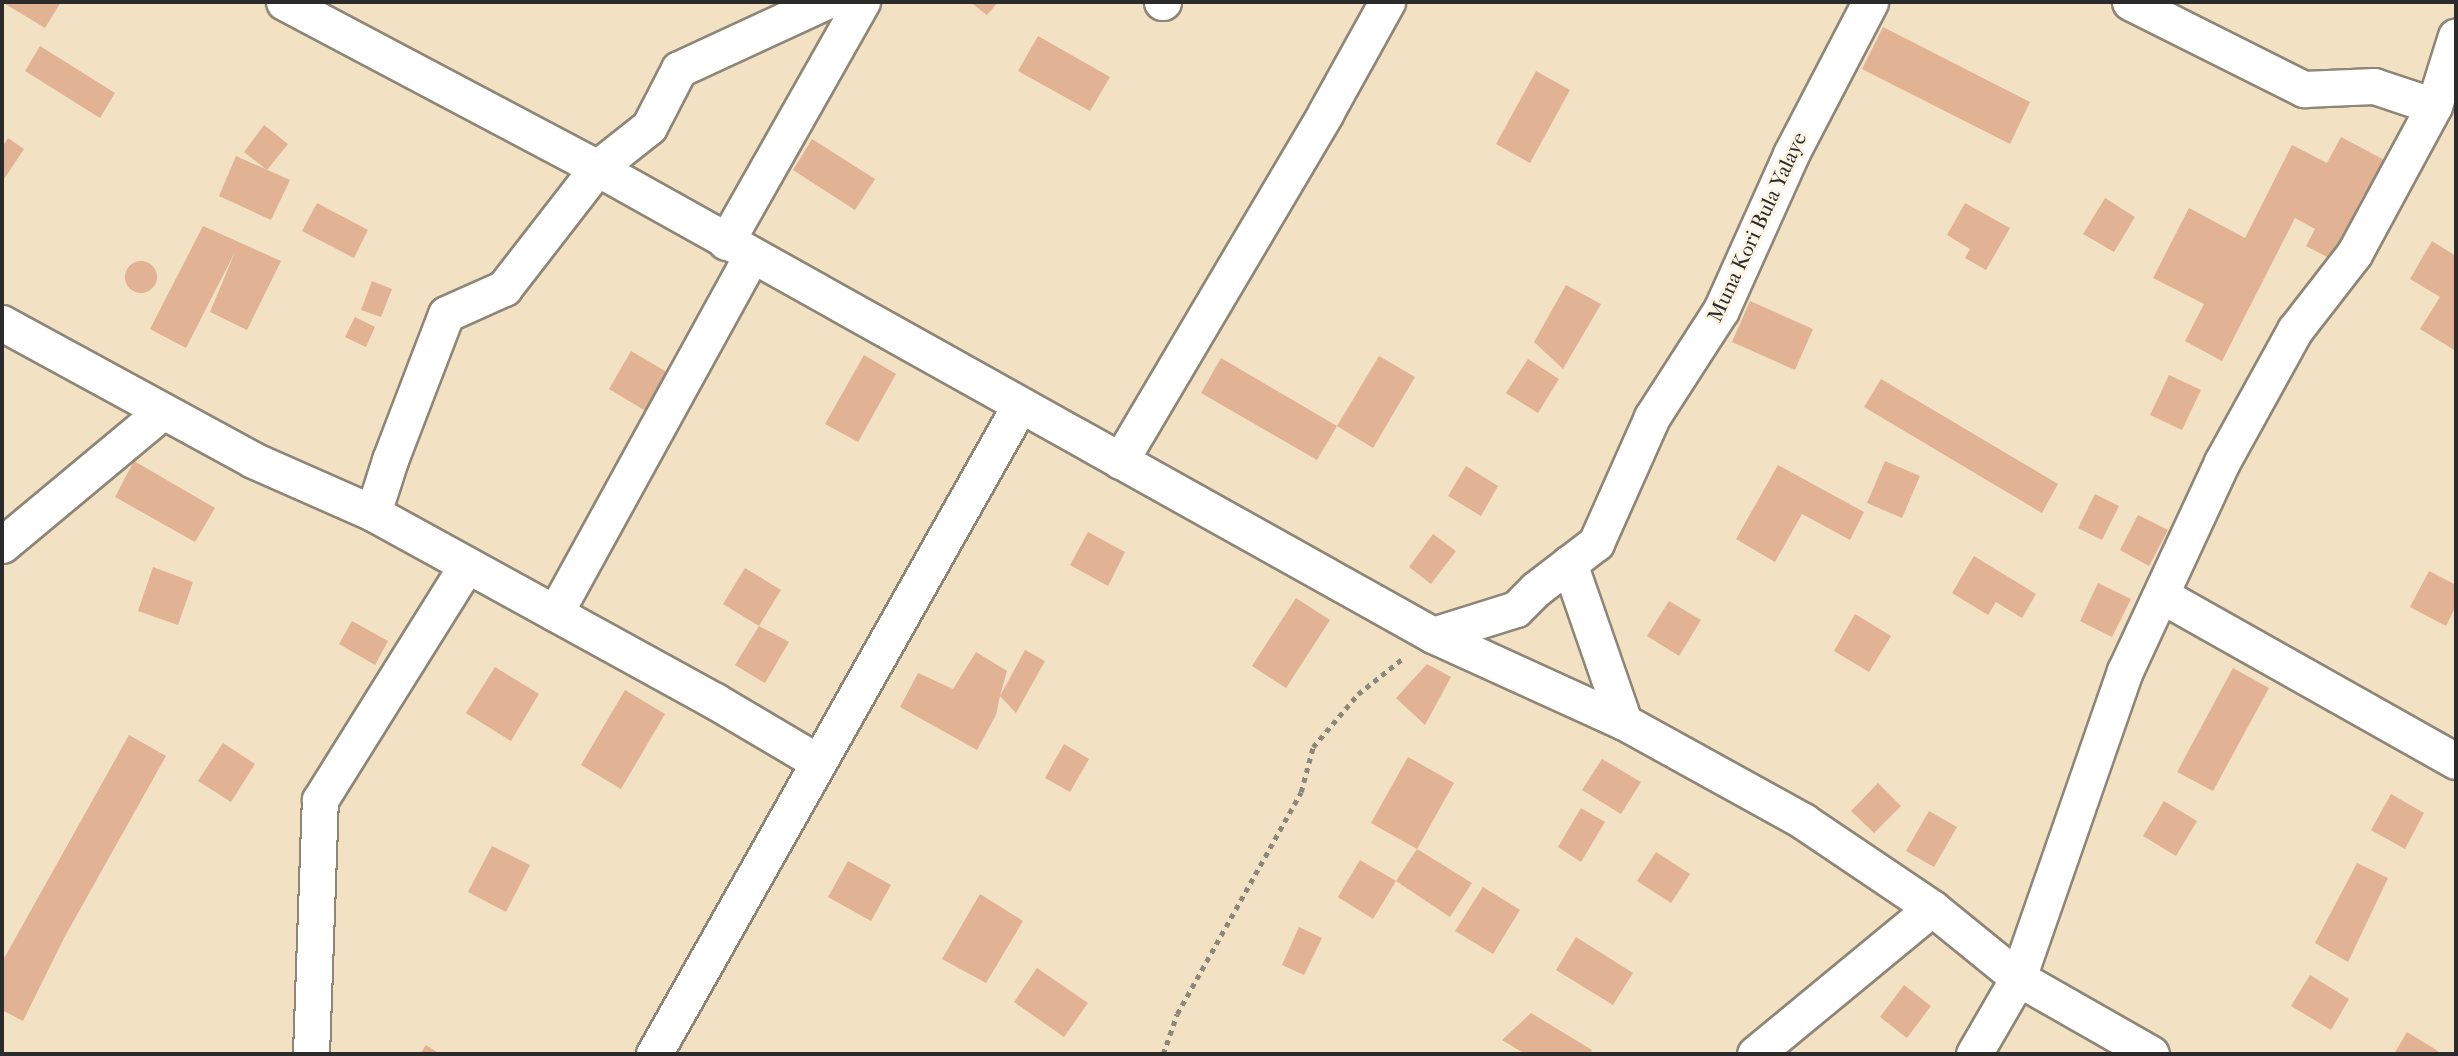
<!DOCTYPE html>
<html>
<head>
<meta charset="utf-8">
<style>
  body { margin:0 }
  #map { position:relative; width:2458px; height:1056px; overflow:hidden; background:#f2e1c3; font-family:"IM FELL French Canon",serif }
  div>[style] { position:absolute }
  [style*='--x'] { left:calc(var(--x)*1px); top:calc(var(--y)*1px); width:calc(var(--w)*1px); rotate:calc(var(--a)*1deg) }
  .building>* { inset:0; background:#e1b394 }
  .round { border-radius:50% }
  .path>* { height:4.5px; margin-top:-2.25px; transform-origin:0; background:repeating-linear-gradient(90deg,#8e8677 0 5px,transparent 0 10px) }
  .roads { filter:drop-shadow(2px 0 #8e8677) drop-shadow(-2px 0 #8e8677) drop-shadow(0 2px #8e8677) drop-shadow(0 -2px #8e8677) }
  .street>* { height:35px; margin:-17.5px; padding:0 17.5px; transform-origin:17.5px; border-radius:17.5px; background:#fff }
  span { translate:-50% -50%; white-space:nowrap; text-align:center; line-height:1.15; -webkit-text-stroke:6px #fcf5e5; paint-order:stroke }
  .street-label { font-size:21px; color:#2b2b2b }
  .frame { position:absolute; inset:0; border:4px solid #2b2b2b; pointer-events:none }
</style>
</head>
<body>
<div id="map">
  <div class="building">
    <i style="clip-path:polygon(2px 2px,61px 2px,45px 28px)"></i>
    <i style="clip-path:polygon(970px 2px,998px 2px,987px 15px)"></i>
    <i style="clip-path:polygon(1883px 27px,2030px 102px,2010px 144px,1862px 69px)"></i>
    <i style="clip-path:polygon(1038px 36px,1110px 77px,1090px 111px,1018px 71px)"></i>
    <i style="clip-path:polygon(40px 46px,115px 93px,100px 118px,25px 71px)"></i>
    <i style="clip-path:polygon(1536px 71px,1570px 90px,1530px 163px,1496px 144px)"></i>
    <i style="clip-path:polygon(264px 125px,288px 144px,267px 170px,244px 152px)"></i>
    <i style="clip-path:polygon(2341px 137px,2392px 164px,2374px 200px,2364px 194px,2331px 259px,2306px 246px,2315px 229px,2295px 218px,2222px 361px,2185px 341px,2204px 304px,2153px 278px,2189px 208px,2245px 238px,2292px 145px,2327px 163px)"></i>
    <i style="clip-path:polygon(8px 138px,24px 149px,2px 182px,2px 147px)"></i>
    <i style="clip-path:polygon(812px 139px,875px 179px,855px 210px,793px 170px)"></i>
    <i style="clip-path:polygon(236px 156px,290px 180px,271px 220px,219px 196px)"></i>
    <i style="clip-path:polygon(2105px 198px,2135px 217px,2114px 252px,2083px 234px)"></i>
    <i style="clip-path:polygon(317px 203px,368px 230px,354px 258px,302px 231px)"></i>
    <i style="clip-path:polygon(1965px 203px,2010px 228px,1986px 270px,1965px 258px,1970px 249px,1947px 235px)"></i>
    <i style="clip-path:polygon(203px 226px,281px 261px,247px 330px,210px 312px,235px 252px,186px 348px,150px 329px)"></i>
    <i style="clip-path:polygon(2432px 241px,2456px 256px,2456px 351px,2420px 329px,2440px 297px,2410px 279px)"></i>
    <i class="round" style="left:125px;top:261px;width:32px;height:32px"></i>
    <i style="clip-path:polygon(372px 281px,392px 289px,381px 317px,361px 310px)"></i>
    <i style="clip-path:polygon(1566px 285px,1601px 304px,1563px 369px,1534px 342px)"></i>
    <i style="clip-path:polygon(1750px 301px,1813px 329px,1795px 370px,1732px 342px)"></i>
    <i style="clip-path:polygon(355px 317px,375px 327px,366px 347px,345px 337px)"></i>
    <i style="clip-path:polygon(631px 351px,672px 375px,649px 413px,609px 389px)"></i>
    <i style="clip-path:polygon(864px 355px,896px 374px,858px 442px,825px 424px)"></i>
    <i style="clip-path:polygon(1379px 356px,1415px 377px,1373px 448px,1337px 426px)"></i>
    <i style="clip-path:polygon(1221px 358px,1337px 426px,1317px 460px,1201px 393px)"></i>
    <i style="clip-path:polygon(1528px 359px,1559px 379px,1538px 413px,1506px 393px)"></i>
    <i style="clip-path:polygon(2169px 375px,2201px 390px,2182px 430px,2150px 415px)"></i>
    <i style="clip-path:polygon(1881px 379px,2058px 484px,2042px 513px,1864px 407px)"></i>
    <i style="clip-path:polygon(134px 461px,215px 508px,195px 542px,115px 497px)"></i>
    <i style="clip-path:polygon(1885px 461px,1920px 476px,1902px 518px,1867px 503px)"></i>
    <i style="clip-path:polygon(1778px 465px,1864px 512px,1850px 540px,1802px 514px,1775px 562px,1736px 539px)"></i>
    <i style="clip-path:polygon(1466px 466px,1498px 486px,1481px 516px,1448px 496px)"></i>
    <i style="clip-path:polygon(2095px 494px,2119px 506px,2102px 540px,2078px 528px)"></i>
    <i style="clip-path:polygon(2138px 515px,2168px 530px,2149px 566px,2120px 550px)"></i>
    <i style="clip-path:polygon(1088px 532px,1125px 552px,1108px 586px,1070px 565px)"></i>
    <i style="clip-path:polygon(1433px 534px,1456px 551px,1431px 584px,1409px 567px)"></i>
    <i style="clip-path:polygon(1974px 556px,2036px 594px,2022px 618px,1996px 602px,1988px 615px,1952px 593px)"></i>
    <i style="clip-path:polygon(153px 567px,193px 582px,178px 625px,138px 611px)"></i>
    <i style="clip-path:polygon(745px 568px,781px 590px,759px 626px,723px 604px)"></i>
    <i style="clip-path:polygon(2429px 571px,2456px 585px,2456px 606px,2446px 626px,2410px 607px)"></i>
    <i style="clip-path:polygon(2098px 583px,2131px 599px,2112px 637px,2080px 621px)"></i>
    <i style="clip-path:polygon(1296px 598px,1330px 620px,1286px 688px,1252px 666px)"></i>
    <i style="clip-path:polygon(1669px 601px,1701px 620px,1679px 656px,1647px 636px)"></i>
    <i style="clip-path:polygon(1855px 614px,1891px 636px,1869px 672px,1834px 651px)"></i>
    <i style="clip-path:polygon(352px 621px,388px 641px,375px 665px,339px 644px)"></i>
    <i style="clip-path:polygon(759px 626px,789px 642px,765px 683px,735px 665px)"></i>
    <i style="clip-path:polygon(1025px 650px,1045px 661px,1016px 713px,1000px 696px,996px 715px,977px 750px,900px 707px,918px 673px,953px 689px,976px 652px,1007px 671px,1000px 696px)"></i>
    <i style="clip-path:polygon(1427px 664px,1451px 677px,1425px 725px,1396px 698px)"></i>
    <i style="clip-path:polygon(495px 667px,539px 694px,511px 741px,466px 713px)"></i>
    <i style="clip-path:polygon(2233px 668px,2269px 688px,2213px 791px,2177px 772px)"></i>
    <i style="clip-path:polygon(625px 690px,665px 714px,621px 789px,581px 765px)"></i>
    <i style="clip-path:polygon(129px 735px,166px 756px,64px 938px,23px 1021px,2px 1010px,2px 962px)"></i>
    <i style="clip-path:polygon(223px 743px,255px 764px,231px 802px,198px 781px)"></i>
    <i style="clip-path:polygon(1064px 744px,1089px 759px,1070px 792px,1045px 778px)"></i>
    <i style="clip-path:polygon(1408px 757px,1454px 783px,1417px 849px,1371px 823px)"></i>
    <i style="clip-path:polygon(1602px 759px,1641px 782px,1621px 814px,1582px 790px)"></i>
    <i style="clip-path:polygon(1878px 783px,1901px 806px,1874px 833px,1851px 811px)"></i>
    <i style="clip-path:polygon(2391px 794px,2424px 813px,2405px 849px,2371px 830px)"></i>
    <i style="clip-path:polygon(2164px 801px,2197px 821px,2176px 856px,2143px 836px)"></i>
    <i style="clip-path:polygon(1581px 808px,1605px 822px,1581px 862px,1558px 847px)"></i>
    <i style="clip-path:polygon(1929px 811px,1957px 827px,1934px 867px,1906px 851px)"></i>
    <i style="clip-path:polygon(492px 846px,530px 865px,506px 912px,468px 892px)"></i>
    <i style="clip-path:polygon(1417px 849px,1472px 883px,1450px 917px,1396px 881px)"></i>
    <i style="clip-path:polygon(1656px 852px,1690px 874px,1671px 903px,1637px 881px)"></i>
    <i style="clip-path:polygon(1360px 860px,1396px 881px,1373px 919px,1338px 897px)"></i>
    <i style="clip-path:polygon(848px 861px,891px 885px,871px 921px,828px 897px)"></i>
    <i style="clip-path:polygon(2357px 863px,2388px 878px,2348px 962px,2315px 943px)"></i>
    <i style="clip-path:polygon(1483px 887px,1520px 910px,1493px 954px,1455px 931px)"></i>
    <i style="clip-path:polygon(980px 894px,1023px 921px,986px 983px,942px 959px)"></i>
    <i style="clip-path:polygon(1299px 927px,1322px 938px,1304px 975px,1282px 965px)"></i>
    <i style="clip-path:polygon(1576px 937px,1633px 973px,1613px 1005px,1556px 970px)"></i>
    <i style="clip-path:polygon(1037px 968px,1088px 1003px,1064px 1037px,1014px 1002px)"></i>
    <i style="clip-path:polygon(2310px 975px,2349px 999px,2331px 1030px,2291px 1006px)"></i>
    <i style="clip-path:polygon(1904px 985px,1931px 1006px,1907px 1038px,1880px 1017px)"></i>
    <i style="clip-path:polygon(1531px 1013px,1592px 1050px,1590px 1054px,1525px 1054px,1502px 1040px)"></i>
    <i style="clip-path:polygon(2407px 1032px,2438px 1051px,2436px 1054px,2394px 1054px)"></i>
    <i style="clip-path:polygon(426px 1045px,440px 1054px,420px 1054px)"></i>
  </div>
  <div class="path">
    <i style="--x:1163;--y:1054;--w:42;--a:-70.7"></i>
    <i style="--x:1177;--y:1014;--w:254;--a:-60.8"></i>
    <i style="--x:1301;--y:792;--w:47;--a:-75.1"></i>
    <i style="--x:1313;--y:747;--w:70;--a:-49.7"></i>
    <i style="--x:1358;--y:694;--w:56;--a:-38.5"></i>
  </div>
  <div class="roads">
    <div class="street">
      <i style="--x:284;--y:2;--w:354;--a:27.9"></i>
      <i style="--x:597;--y:168;--w:958;--a:29.19"></i>
      <i style="--x:1433;--y:635;--w:210;--a:24.5"></i>
      <i style="--x:1624;--y:722;--w:205;--a:28.9"></i>
      <i style="--x:1803;--y:821;--w:156;--a:34"></i>
      <i style="--x:1932;--y:908;--w:111;--a:39.1"></i>
      <i style="--x:2018;--y:978;--w:153;--a:29.7"></i>
      <i style="--x:1162;--y:2;--w:1;--a:0"></i>
      <i style="--x:2130;--y:2;--w:195;--a:26.6"></i>
      <i style="--x:2304;--y:89;--w:70;--a:-2.5"></i>
      <i style="--x:2374;--y:86;--w:63;--a:18.4"></i>
      <i style="--x:726;--y:242;--w:276;--a:-60.5"></i>
      <i style="--x:2;--y:323;--w:286;--a:28.6"></i>
      <i style="--x:253;--y:460;--w:131;--a:23.8"></i>
      <i style="--x:373;--y:513;--w:390;--a:28.8"></i>
      <i style="--x:715;--y:701;--w:120;--a:30.6"></i>
      <i style="--x:1120;--y:461;--w:405;--a:-59.4"></i>
      <i style="--x:1326;--y:112;--w:126;--a:-61"></i>
      <i style="--x:373;--y:513;--w:56;--a:-72.2"></i>
      <i style="--x:390;--y:460;--w:156;--a:-69"></i>
      <i style="--x:446;--y:314;--w:64;--a:-24.1"></i>
      <i style="--x:504;--y:288;--w:152;--a:-52.2"></i>
      <i style="--x:597;--y:168;--w:66;--a:-38.3"></i>
      <i style="--x:649;--y:127;--w:65;--a:-62.7"></i>
      <i style="--x:679;--y:69;--w:160;--a:-24.8"></i>
      <i style="--x:2;--y:545;--w:209;--a:-39.8"></i>
      <i style="--x:1569;--y:563;--w:168;--a:70.9"></i>
      <i style="--x:2161;--y:595;--w:338;--a:29.4"></i>
      <i style="--x:555;--y:613;--w:407;--a:-61.2"></i>
      <i style="--x:1433;--y:635;--w:87;--a:-17.4"></i>
      <i style="--x:1516;--y:609;--w:28;--a:-45"></i>
      <i style="--x:1536;--y:589;--w:76;--a:-37.5"></i>
      <i style="--x:1596;--y:543;--w:138;--a:-66"></i>
      <i style="--x:1652;--y:417;--w:127;--a:-57.2"></i>
      <i style="--x:1721;--y:310;--w:171;--a:-65.8"></i>
      <i style="--x:1791;--y:154;--w:171;--a:-62.5"></i>
      <i style="--x:311;--y:1054;--w:254;--a:-88"></i>
      <i style="--x:320;--y:800;--w:277;--a:-58"></i>
      <i style="--x:654;--y:1054;--w:745;--a:-60.58"></i>
      <i style="--x:1755;--y:1054;--w:229;--a:-39.5"></i>
      <i style="--x:1974;--y:1054;--w:88;--a:-59.9"></i>
      <i style="--x:2018;--y:978;--w:325;--a:-70.8"></i>
      <i style="--x:2125;--y:671;--w:230;--a:-65.1"></i>
      <i style="--x:2222;--y:462;--w:151;--a:-61.1"></i>
      <i style="--x:2295;--y:330;--w:96;--a:-52.2"></i>
      <i style="--x:2354;--y:254;--w:168;--a:-61.6"></i>
      <i style="--x:2434;--y:106;--w:73;--a:-72.6"></i>
    </div>
  </div>
  <div class="street-label">
    <span style="left:1757px;top:227px;rotate:-65deg">Muna Kori Bula Yalaye</span>
  </div>
  <div class="frame"></div>
</div>
</body>
</html>
